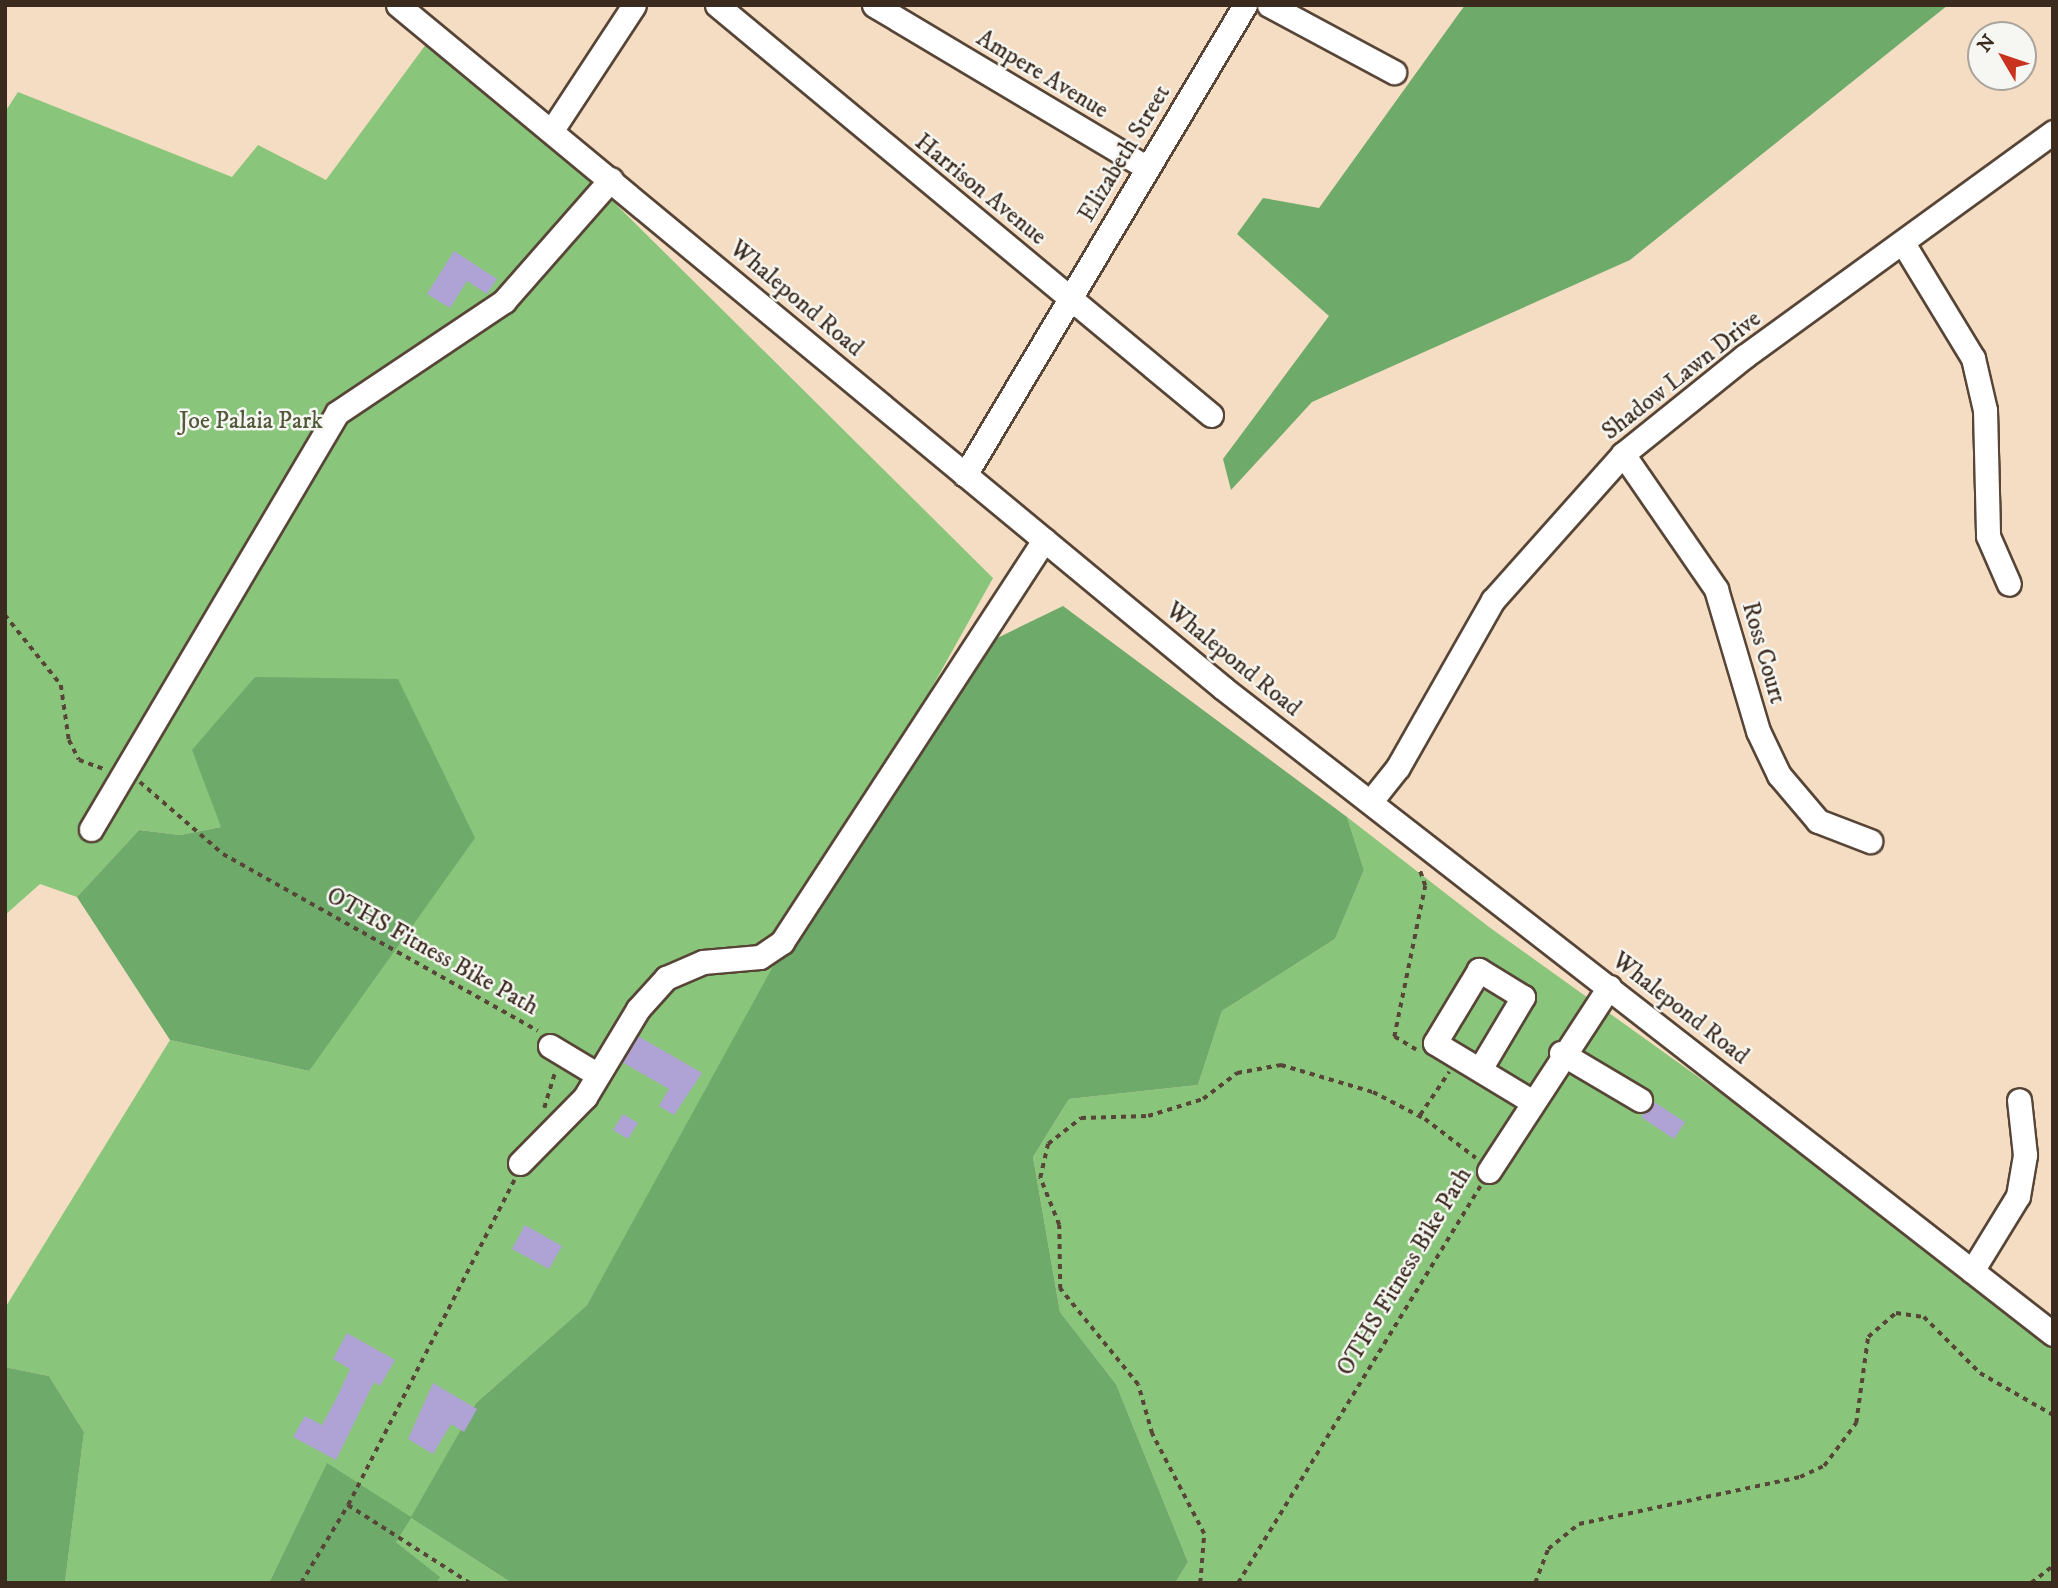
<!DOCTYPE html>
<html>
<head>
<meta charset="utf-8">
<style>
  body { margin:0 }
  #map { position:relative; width:2058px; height:1588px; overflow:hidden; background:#f4ddc2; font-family:"IM FELL DW Pica",serif }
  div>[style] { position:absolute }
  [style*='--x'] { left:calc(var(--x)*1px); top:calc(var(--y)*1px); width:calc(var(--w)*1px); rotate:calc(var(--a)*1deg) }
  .green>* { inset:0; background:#89c57a }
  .forest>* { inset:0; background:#6eaa6a }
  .building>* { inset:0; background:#afa2d5 }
  .path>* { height:3.5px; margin-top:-1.75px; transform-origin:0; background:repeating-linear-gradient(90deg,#574537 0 5px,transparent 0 10px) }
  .roads { filter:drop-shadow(2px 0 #574537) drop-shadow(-2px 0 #574537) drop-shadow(0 2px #574537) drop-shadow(0 -2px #574537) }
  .minor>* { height:23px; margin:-11.5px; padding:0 11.5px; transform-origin:11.5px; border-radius:11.5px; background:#fff }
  span { translate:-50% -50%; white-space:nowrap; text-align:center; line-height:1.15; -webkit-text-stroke:5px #f6f6f2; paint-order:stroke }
  .street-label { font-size:24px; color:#3b2a1e }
  .park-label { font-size:24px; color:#52583a }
  .frame { position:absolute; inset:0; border:7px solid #3b2a1e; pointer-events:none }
  .north { position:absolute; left:1967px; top:21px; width:70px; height:70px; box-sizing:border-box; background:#f6f6f2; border:2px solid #aba49d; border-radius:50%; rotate:309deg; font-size:19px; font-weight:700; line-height:28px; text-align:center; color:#3b2a1e }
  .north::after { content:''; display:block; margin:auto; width:24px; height:32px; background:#c8321e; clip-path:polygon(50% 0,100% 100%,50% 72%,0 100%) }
</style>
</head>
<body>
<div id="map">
  <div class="green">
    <i style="clip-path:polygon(438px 28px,993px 578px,587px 1305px,476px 1403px,411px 1518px,512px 1583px,436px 1583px,439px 1577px,396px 1542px,327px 1464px,269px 1583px,65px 1583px,84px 1432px,49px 1376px,5px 1367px,5px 1308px,170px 1040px,309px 1071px,221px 827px,180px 835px,139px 830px,77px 897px,40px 884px,5px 915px,5px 112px,18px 92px,232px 177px,258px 145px,326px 180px)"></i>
    <i style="clip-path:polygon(1347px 817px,1489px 927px,2053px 1331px,2053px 1583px,1175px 1583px,1188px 1562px,1116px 1384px,1060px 1312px,1033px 1157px,1069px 1099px,1198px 1085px,1222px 1011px,1335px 939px,1364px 870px)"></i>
  </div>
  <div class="forest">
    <i style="clip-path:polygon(1465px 5px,1948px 5px,1630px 260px,1312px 402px,1231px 490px,1223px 459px,1329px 316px,1237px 234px,1263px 198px,1319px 208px)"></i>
    <i style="clip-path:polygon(1063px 606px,1347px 817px,1364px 870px,1335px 939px,1222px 1011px,1198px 1085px,1069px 1099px,1033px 1157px,1060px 1312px,1116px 1384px,1188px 1562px,1175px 1583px,512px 1583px,411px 1518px,396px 1542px,440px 1577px,436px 1583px,269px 1583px,327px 1463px,411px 1517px,476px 1403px,587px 1305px,860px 808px,991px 641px)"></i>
    <i style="clip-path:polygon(255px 677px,398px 679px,475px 838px,309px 1071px,170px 1040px,77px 897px,139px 830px,180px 835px,221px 827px,192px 750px)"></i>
    <i style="clip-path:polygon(5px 1367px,49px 1376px,84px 1432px,65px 1583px,5px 1583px)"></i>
  </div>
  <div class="building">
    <i style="clip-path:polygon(454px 251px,497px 279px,487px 294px,467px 281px,450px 308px,427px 294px)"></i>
    <i style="clip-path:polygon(638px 1036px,702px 1073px,674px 1115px,659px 1106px,669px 1089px,622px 1062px)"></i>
    <i style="clip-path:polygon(1654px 1102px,1685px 1122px,1674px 1139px,1641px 1117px)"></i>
    <i style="clip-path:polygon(623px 1114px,638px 1123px,628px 1139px,613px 1130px)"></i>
    <i style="clip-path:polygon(525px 1225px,562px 1246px,549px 1269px,512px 1249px)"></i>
    <i style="clip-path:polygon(347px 1333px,395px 1360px,380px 1386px,374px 1382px,336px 1460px,293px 1437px,305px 1416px,322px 1425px,337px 1397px,350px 1369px,333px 1359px)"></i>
    <i style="clip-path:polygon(433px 1383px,477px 1409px,464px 1432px,451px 1424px,433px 1454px,408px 1439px)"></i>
  </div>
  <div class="path">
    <i style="--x:5;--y:615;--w:90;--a:51.3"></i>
    <i style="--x:61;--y:685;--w:56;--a:81.7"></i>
    <i style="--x:69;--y:740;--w:22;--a:63"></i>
    <i style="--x:79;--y:760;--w:27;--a:20"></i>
    <i style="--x:140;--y:782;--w:110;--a:40.9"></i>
    <i style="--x:223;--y:854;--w:361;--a:29.3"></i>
    <i style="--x:1416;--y:1050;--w:26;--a:-149"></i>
    <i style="--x:1394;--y:1037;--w:154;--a:-78.4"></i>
    <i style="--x:1425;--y:886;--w:18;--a:-109"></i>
    <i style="--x:544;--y:1108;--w:37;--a:-73"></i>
    <i style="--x:1420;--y:1115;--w:52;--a:-56"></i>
    <i style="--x:348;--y:1505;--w:145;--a:32.6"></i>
    <i style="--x:301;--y:1583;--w:91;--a:-58.9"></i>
    <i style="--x:348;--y:1505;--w:365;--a:-62.9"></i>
    <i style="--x:1200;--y:1583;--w:49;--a:-85.3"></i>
    <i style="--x:1204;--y:1534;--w:113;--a:-117.5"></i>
    <i style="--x:1152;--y:1434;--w:51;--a:-105.9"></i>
    <i style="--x:1138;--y:1385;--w:124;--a:-129.1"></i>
    <i style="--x:1060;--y:1289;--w:64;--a:-90.9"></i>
    <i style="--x:1059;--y:1225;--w:51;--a:-112"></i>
    <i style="--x:1040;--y:1178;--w:35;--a:-77"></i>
    <i style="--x:1048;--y:1144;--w:42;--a:-38.2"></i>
    <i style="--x:1081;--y:1118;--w:67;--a:-1.7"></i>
    <i style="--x:1148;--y:1116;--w:58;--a:-17.2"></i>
    <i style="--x:1203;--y:1099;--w:43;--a:-37.4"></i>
    <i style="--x:1237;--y:1073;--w:45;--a:-10.3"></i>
    <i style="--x:1281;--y:1065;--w:96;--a:16.4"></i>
    <i style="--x:1373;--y:1092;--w:59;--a:27.4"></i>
    <i style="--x:1425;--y:1119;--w:64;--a:37.4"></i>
    <i style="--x:1238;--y:1583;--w:465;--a:-58.6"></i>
    <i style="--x:1535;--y:1583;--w:36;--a:-69"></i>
    <i style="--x:1548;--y:1549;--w:40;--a:-39"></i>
    <i style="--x:1579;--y:1524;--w:226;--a:-12"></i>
    <i style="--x:1800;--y:1477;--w:26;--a:-25"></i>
    <i style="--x:1824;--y:1466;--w:54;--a:-53.3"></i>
    <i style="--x:1856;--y:1423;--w:87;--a:-82.1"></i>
    <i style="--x:1868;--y:1337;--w:37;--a:-41"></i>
    <i style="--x:1896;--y:1313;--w:28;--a:8"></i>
    <i style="--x:1924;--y:1317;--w:79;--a:45"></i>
    <i style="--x:1980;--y:1373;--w:84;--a:29.9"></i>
    <i style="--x:2031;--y:1583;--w:28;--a:-38"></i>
  </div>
  <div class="roads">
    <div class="minor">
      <i style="--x:398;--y:5;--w:1071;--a:39.62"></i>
      <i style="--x:1223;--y:688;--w:1052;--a:37.89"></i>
      <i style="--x:717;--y:5;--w:642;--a:39.69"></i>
      <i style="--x:874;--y:5;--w:318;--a:30.8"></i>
      <i style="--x:1269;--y:5;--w:142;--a:28.2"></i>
      <i style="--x:552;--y:130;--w:149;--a:-56.7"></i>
      <i style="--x:1903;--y:243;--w:135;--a:58.7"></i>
      <i style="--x:1973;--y:358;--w:53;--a:77"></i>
      <i style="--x:1985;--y:410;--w:126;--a:88.6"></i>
      <i style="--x:1988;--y:536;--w:52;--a:66.4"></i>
      <i style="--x:1623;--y:454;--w:164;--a:55.4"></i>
      <i style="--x:1716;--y:589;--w:148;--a:73.5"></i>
      <i style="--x:1758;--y:731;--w:49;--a:64.5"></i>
      <i style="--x:1779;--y:775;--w:60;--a:49.7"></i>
      <i style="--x:1818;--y:821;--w:56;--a:21"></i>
      <i style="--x:965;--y:475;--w:547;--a:-59.22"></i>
      <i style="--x:1371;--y:801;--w:43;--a:-51.5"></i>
      <i style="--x:1398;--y:767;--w:192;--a:-60.4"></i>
      <i style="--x:1493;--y:600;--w:195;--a:-48.3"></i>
      <i style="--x:1623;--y:454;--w:156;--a:-38.8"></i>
      <i style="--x:1745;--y:356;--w:381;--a:-36"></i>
      <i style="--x:91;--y:829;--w:483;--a:-59.4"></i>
      <i style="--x:337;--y:413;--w:201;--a:-33.8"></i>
      <i style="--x:504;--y:301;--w:162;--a:-48.7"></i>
      <i style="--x:550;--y:1046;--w:56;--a:31.1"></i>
      <i style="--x:1561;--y:1053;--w:92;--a:30.7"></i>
      <i style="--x:1480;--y:1069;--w:84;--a:-59.2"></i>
      <i style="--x:1523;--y:997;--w:52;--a:-148.5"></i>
      <i style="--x:1479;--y:970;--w:85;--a:121.1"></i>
      <i style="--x:1435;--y:1043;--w:112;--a:31.1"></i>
      <i style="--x:520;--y:1163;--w:93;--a:-45.4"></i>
      <i style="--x:585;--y:1097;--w:103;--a:-58.9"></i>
      <i style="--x:638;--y:1009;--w:42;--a:-47.9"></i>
      <i style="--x:666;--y:978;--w:40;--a:-23.4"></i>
      <i style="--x:703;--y:962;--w:57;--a:-5"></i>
      <i style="--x:760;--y:957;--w:27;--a:-34"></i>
      <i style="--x:782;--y:942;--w:480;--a:-56.9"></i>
      <i style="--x:1489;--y:1171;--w:220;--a:-56.9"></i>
      <i style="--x:1972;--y:1271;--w:88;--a:-58.5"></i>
      <i style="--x:2018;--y:1196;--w:42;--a:-80.3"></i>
      <i style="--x:2025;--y:1155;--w:55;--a:-96.2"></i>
    </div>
  </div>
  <div class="street-label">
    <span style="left:1042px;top:75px;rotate:31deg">Ampere Avenue</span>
    <span style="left:1125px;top:154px;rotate:-59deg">Elizabeth Street</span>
    <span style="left:980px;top:190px;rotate:39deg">Harrison Avenue</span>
    <span style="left:796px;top:299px;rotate:40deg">Whalepond Road</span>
    <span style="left:1682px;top:376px;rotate:-38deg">Shadow Lawn Drive</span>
    <span style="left:1763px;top:653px;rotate:74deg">Ross Court</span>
    <span style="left:1233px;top:660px;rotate:39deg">Whalepond Road</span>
    <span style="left:432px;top:952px;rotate:29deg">OTHS Fitness Bike Path</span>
    <span style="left:1680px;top:1009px;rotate:38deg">Whalepond Road</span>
    <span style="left:1405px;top:1272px;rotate:-59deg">OTHS Fitness Bike Path</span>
  </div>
  <div class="park-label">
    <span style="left:251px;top:422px">Joe Palaia Park</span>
  </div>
  <div class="frame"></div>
  <div class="north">N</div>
</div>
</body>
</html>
